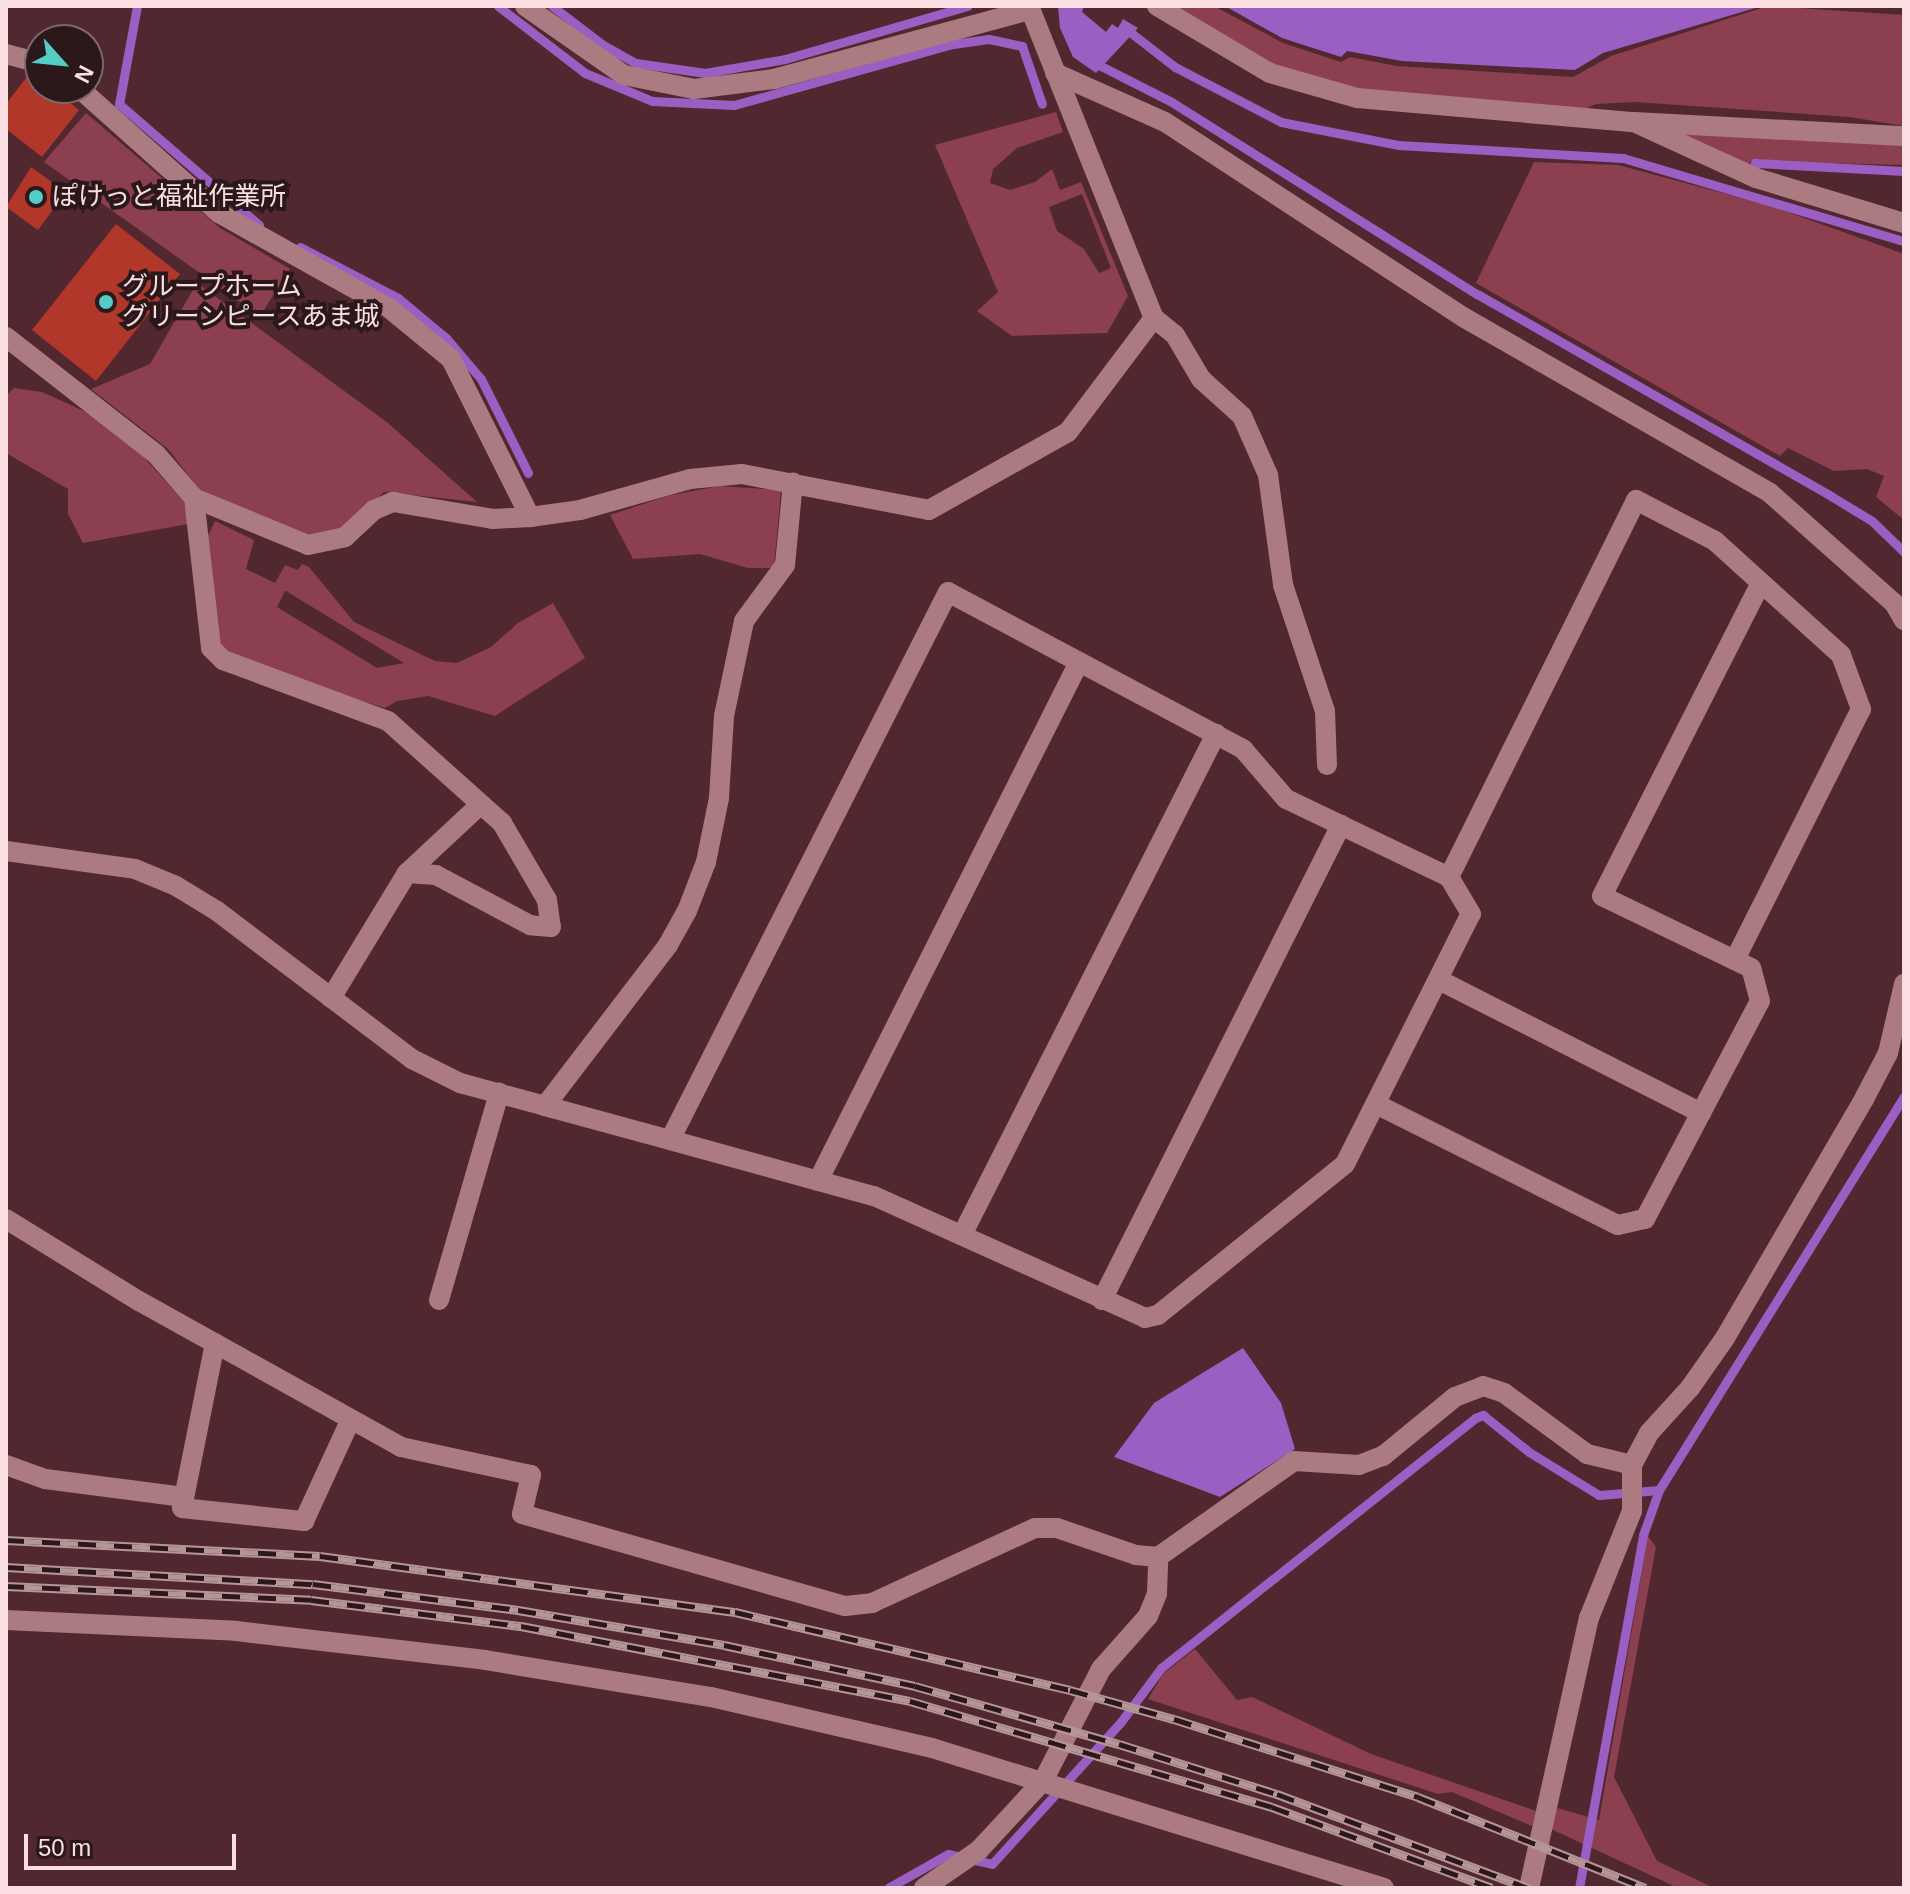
<!DOCTYPE html>
<html>
<head>
<meta charset="utf-8">
<style>
  body { margin:0 }
  #map { position:relative; width:1910px; height:1894px; overflow:hidden; background:#51282f; font-family:Arial,"Noto Sans JP",sans-serif }
  div>[style] { position:absolute }
  [style*='--x'] { left:calc(var(--x)*1px); top:calc(var(--y)*1px); width:calc(var(--w)*1px); rotate:calc(var(--a)*1deg) }
  .green>* { inset:0; background:#8c404f }
  .water>* { inset:0; background:#9b5fc4 }
  .stream>* { height:9px; margin:-4.5px; padding:0 4.5px; transform-origin:4.5px; border-radius:4.5px; background:#9b5fc4 }
  .building>* { inset:0; background:#b0372a }
  .minor>* { height:20px; margin:-10px; padding:0 10px; transform-origin:10px; border-radius:10px; background:#ac7b82 }
  .rail>* { height:9px; margin-top:-4.5px; transform-origin:0; background:repeating-linear-gradient(90deg,#2a181b 0 18px,#b69599 0 36px); box-sizing:border-box; border-block:2px solid #b69599 }
  .dots>* { width:22px; height:22px; translate:-50% -50%; box-sizing:border-box; border:4px solid #2a181b; border-radius:50% }
  span { translate:-50% -50%; white-space:nowrap; text-align:center; line-height:1.15; -webkit-text-stroke:8px #2a181b; paint-order:stroke }
  .poi-label { font-size:26px; color:#fadee1 }
  .left { translate:0 -50%; text-align:left }
  .frame { position:absolute; inset:0; border:8px solid #fadee1; pointer-events:none }
  .north { position:absolute; left:24px; top:24px; width:80px; height:80px; box-sizing:border-box; background:#2a181b; border:2px solid #7d676a; border-radius:50%; rotate:117deg; font-size:22px; font-weight:700; line-height:32px; text-align:center; color:#fadee1 }
  .north::after { content:''; display:block; margin:auto; width:28px; height:36px; background:#55cdc6; clip-path:polygon(50% 0,100% 100%,50% 72%,0 100%) }
  .scale { position:absolute; left:24px; top:1834px; width:212px; height:36px; box-sizing:border-box; border:4px solid #fadee1; border-top:0; padding-left:10px; font-size:24px; line-height:28px; white-space:nowrap; color:#fadee1; -webkit-text-stroke:6px #2a181b; paint-order:stroke }
</style>
</head>
<body>
<div id="map">
  <div class="green">
    <i style="clip-path:polygon(1168px 6px,1214px 6px,1283px 43px,1341px 62px,1350px 57px,1397px 66px,1573px 77px,1611px 56px,1768px 6px,1904px 15px,1904px 126px,1850px 117px,1635px 102px,1596px 104px,1578px 112px,1368px 96px,1294px 77px)"></i>
    <i style="clip-path:polygon(evenodd,1056px 112px,1063px 132px,1017px 148px,993px 169px,990px 183px,1010px 190px,1035px 182px,1052px 169px,1060px 190px,1081px 182px,1128px 296px,1107px 333px,1012px 336px,977px 311px,998px 292px,935px 145px,1056px 112px,1082px 194px,1111px 268px,1099px 273px,1084px 249px,1057px 231px,1049px 207px,1082px 194px)"></i>
    <i style="clip-path:polygon(86px 113px,220px 228px,290px 269px,260px 316px,44px 162px)"></i>
    <i style="clip-path:polygon(1672px 131px,1904px 142px,1904px 165px,1751px 161px,1746px 169px)"></i>
    <i style="clip-path:polygon(1534px 162px,1618px 165px,1771px 206px,1904px 254px,1904px 520px,1876px 497px,1884px 476px,1867px 469px,1834px 471px,1788px 448px,1780px 456px,1476px 283px)"></i>
    <i style="clip-path:polygon(197px 283px,388px 423px,477px 502px,384px 492px,341px 532px,308px 536px,199px 489px,168px 449px,91px 389px,150px 364px)"></i>
    <i style="clip-path:polygon(14px 388px,42px 392px,86px 412px,135px 447px,184px 502px,188px 524px,83px 543px,68px 514px,68px 489px,6px 453px,6px 396px)"></i>
    <i style="clip-path:polygon(719px 486px,781px 490px,774px 568px,748px 568px,700px 554px,633px 559px,610px 515px,667px 496px)"></i>
    <i style="clip-path:polygon(evenodd,215px 521px,254px 540px,246px 569px,275px 583px,285px 565px,298px 570px,302px 564px,309px 567px,354px 622px,435px 661px,457px 663px,491px 647px,518px 623px,553px 603px,585px 658px,495px 716px,428px 696px,397px 701px,385px 708px,238px 661px,216px 643px,204px 544px,215px 521px,285px 591px,286px 591px,404px 663px,377px 668px,277px 607px,285px 591px)"></i>
    <i style="clip-path:polygon(1648px 1536px,1656px 1547px,1614px 1777px,1657px 1861px,1714px 1888px,1678px 1888px,1551px 1829px,1557px 1808px,1599px 1820px)"></i>
    <i style="clip-path:polygon(1195px 1649px,1237px 1700px,1252px 1697px,1371px 1754px,1536px 1811px,1532px 1826px,1452px 1792px,1438px 1794px,1148px 1699px,1163px 1674px)"></i>
  </div>
  <div class="water">
    <i style="clip-path:polygon(1058px 6px,1084px 6px,1082px 12px,1106px 32px,1112px 24px,1118px 28px,1123px 19px,1138px 28px,1096px 73px,1073px 57px,1060px 28px)"></i>
    <i style="clip-path:polygon(1225px 6px,1762px 6px,1603px 53px,1575px 70px,1402px 61px,1347px 51px,1341px 57px,1282px 38px)"></i>
    <i style="clip-path:polygon(1243px 1348px,1281px 1403px,1295px 1449px,1220px 1497px,1114px 1457px,1154px 1403px)"></i>
  </div>
  <div class="stream">
    <i style="--x:137;--y:6;--w:100;--a:100.4"></i>
    <i style="--x:119;--y:104;--w:185;--a:40.8"></i>
    <i style="--x:498;--y:6;--w:110;--a:37.6"></i>
    <i style="--x:585;--y:73;--w:73;--a:22.7"></i>
    <i style="--x:652;--y:101;--w:82;--a:2.8"></i>
    <i style="--x:734;--y:105;--w:227;--a:-15.6"></i>
    <i style="--x:953;--y:44;--w:36;--a:-8"></i>
    <i style="--x:989;--y:39;--w:34;--a:12"></i>
    <i style="--x:1022;--y:46;--w:61;--a:71"></i>
    <i style="--x:552;--y:6;--w:64;--a:37.4"></i>
    <i style="--x:603;--y:45;--w:38;--a:29"></i>
    <i style="--x:636;--y:63;--w:70;--a:8.2"></i>
    <i style="--x:705;--y:73;--w:81;--a:-9.9"></i>
    <i style="--x:785;--y:59;--w:190;--a:-16.2"></i>
    <i style="--x:1126;--y:29;--w:62;--a:37.8"></i>
    <i style="--x:1175;--y:67;--w:119;--a:27.4"></i>
    <i style="--x:1281;--y:122;--w:119;--a:11.1"></i>
    <i style="--x:1398;--y:145;--w:225;--a:3.3"></i>
    <i style="--x:1623;--y:158;--w:293;--a:16.5"></i>
    <i style="--x:1091;--y:61;--w:89;--a:26.9"></i>
    <i style="--x:1170;--y:101;--w:363;--a:32.2"></i>
    <i style="--x:1477;--y:294;--w:408;--a:29.7"></i>
    <i style="--x:1831;--y:496;--w:48;--a:31.4"></i>
    <i style="--x:1872;--y:521;--w:45;--a:44.1"></i>
    <i style="--x:1750;--y:178;--w:16;--a:-72"></i>
    <i style="--x:1755;--y:163;--w:149;--a:3.1"></i>
    <i style="--x:300;--y:247;--w:110;--a:27.5"></i>
    <i style="--x:398;--y:298;--w:62;--a:39.8"></i>
    <i style="--x:446;--y:338;--w:54;--a:49.5"></i>
    <i style="--x:481;--y:379;--w:105;--a:63.4"></i>
    <i style="--x:888;--y:1888;--w:69;--a:-29.5"></i>
    <i style="--x:948;--y:1854;--w:45;--a:12.8"></i>
    <i style="--x:992;--y:1864;--w:190;--a:-47.8"></i>
    <i style="--x:1120;--y:1723;--w:69;--a:-53.3"></i>
    <i style="--x:1161;--y:1668;--w:401;--a:-38.5"></i>
    <i style="--x:1475;--y:1418;--w:9;--a:-21"></i>
    <i style="--x:1483;--y:1415;--w:59;--a:38.8"></i>
    <i style="--x:1529;--y:1452;--w:82;--a:31.6"></i>
    <i style="--x:1599;--y:1495;--w:60;--a:-4.8"></i>
    <i style="--x:1579;--y:1888;--w:359;--a:-79.7"></i>
    <i style="--x:1643;--y:1535;--w:48;--a:-70.4"></i>
    <i style="--x:1659;--y:1490;--w:463;--a:-58.1"></i>
  </div>
  <div class="building">
    <i style="clip-path:polygon(29px 74px,40px 78px,40px 88px,52px 88px,79px 110px,42px 157px,6px 129px,6px 104px)"></i>
    <i style="clip-path:polygon(31px 167px,66px 192px,38px 230px,6px 207px)"></i>
    <i style="clip-path:polygon(116px 224px,180px 274px,96px 381px,32px 330px)"></i>
  </div>
  <div class="minor">
    <i style="--x:525;--y:6;--w:121;--a:34.9"></i>
    <i style="--x:624;--y:75;--w:71;--a:11.3"></i>
    <i style="--x:694;--y:89;--w:81;--a:-7.1"></i>
    <i style="--x:774;--y:79;--w:265;--a:-15.1"></i>
    <i style="--x:1029;--y:6;--w:336;--a:68.2"></i>
    <i style="--x:1154;--y:318;--w:27;--a:39"></i>
    <i style="--x:1175;--y:335;--w:51;--a:59.4"></i>
    <i style="--x:1201;--y:379;--w:55;--a:42.1"></i>
    <i style="--x:1242;--y:416;--w:64;--a:66.2"></i>
    <i style="--x:1268;--y:475;--w:111;--a:82.2"></i>
    <i style="--x:1283;--y:585;--w:133;--a:71.6"></i>
    <i style="--x:1325;--y:711;--w:54;--a:87.9"></i>
    <i style="--x:1157;--y:6;--w:131;--a:30.7"></i>
    <i style="--x:1270;--y:73;--w:91;--a:16"></i>
    <i style="--x:1357;--y:98;--w:278;--a:5"></i>
    <i style="--x:1634;--y:122;--w:270;--a:3"></i>
    <i style="--x:6;--y:54;--w:35;--a:15"></i>
    <i style="--x:1055;--y:73;--w:120;--a:24"></i>
    <i style="--x:1165;--y:122;--w:356;--a:33.2"></i>
    <i style="--x:1463;--y:317;--w:354;--a:29.8"></i>
    <i style="--x:1770;--y:493;--w:166;--a:41.6"></i>
    <i style="--x:1894;--y:603;--w:20;--a:60"></i>
    <i style="--x:79;--y:88;--w:188;--a:41.8"></i>
    <i style="--x:219;--y:213;--w:195;--a:29.2"></i>
    <i style="--x:389;--y:308;--w:80;--a:39.4"></i>
    <i style="--x:451;--y:359;--w:177;--a:63.4"></i>
    <i style="--x:530;--y:517;--w:50;--a:-8"></i>
    <i style="--x:580;--y:510;--w:114;--a:-15.7"></i>
    <i style="--x:690;--y:479;--w:52;--a:-5.5"></i>
    <i style="--x:742;--y:474;--w:190;--a:10.9"></i>
    <i style="--x:929;--y:510;--w:159;--a:-29.3"></i>
    <i style="--x:1068;--y:432;--w:143;--a:-53"></i>
    <i style="--x:1638;--y:124;--w:130;--a:24.6"></i>
    <i style="--x:1756;--y:178;--w:155;--a:16.9"></i>
    <i style="--x:6;--y:337;--w:190;--a:38"></i>
    <i style="--x:156;--y:454;--w:58;--a:49.2"></i>
    <i style="--x:194;--y:498;--w:151;--a:83.5"></i>
    <i style="--x:211;--y:648;--w:17;--a:45"></i>
    <i style="--x:223;--y:660;--w:176;--a:20.3"></i>
    <i style="--x:388;--y:721;--w:153;--a:41.8"></i>
    <i style="--x:502;--y:823;--w:89;--a:59.7"></i>
    <i style="--x:547;--y:900;--w:27;--a:82"></i>
    <i style="--x:551;--y:927;--w:21;--a:-175"></i>
    <i style="--x:530;--y:925;--w:106;--a:-152"></i>
    <i style="--x:436;--y:875;--w:29;--a:-176"></i>
    <i style="--x:194;--y:498;--w:123;--a:22.4"></i>
    <i style="--x:308;--y:545;--w:38;--a:-12"></i>
    <i style="--x:345;--y:537;--w:40;--a:-43"></i>
    <i style="--x:374;--y:510;--w:21;--a:-23"></i>
    <i style="--x:393;--y:502;--w:101;--a:9.6"></i>
    <i style="--x:493;--y:519;--w:37;--a:-3"></i>
    <i style="--x:6;--y:851;--w:130;--a:7.9"></i>
    <i style="--x:135;--y:869;--w:44;--a:22.5"></i>
    <i style="--x:176;--y:886;--w:48;--a:31.4"></i>
    <i style="--x:217;--y:911;--w:245;--a:37.2"></i>
    <i style="--x:412;--y:1059;--w:54;--a:26.6"></i>
    <i style="--x:460;--y:1083;--w:88;--a:15.1"></i>
    <i style="--x:545;--y:1106;--w:130;--a:15.2"></i>
    <i style="--x:670;--y:1140;--w:212;--a:15.4"></i>
    <i style="--x:874;--y:1196;--w:297;--a:24.2"></i>
    <i style="--x:1145;--y:1318;--w:13;--a:-13"></i>
    <i style="--x:1158;--y:1315;--w:240;--a:-38.9"></i>
    <i style="--x:1345;--y:1164;--w:280;--a:-63.3"></i>
    <i style="--x:1471;--y:914;--w:43;--a:-120.7"></i>
    <i style="--x:1449;--y:877;--w:181;--a:-154.4"></i>
    <i style="--x:1286;--y:799;--w:66;--a:-130.7"></i>
    <i style="--x:1243;--y:749;--w:334;--a:-152"></i>
    <i style="--x:948;--y:592;--w:614;--a:116.9"></i>
    <i style="--x:1449;--y:877;--w:421;--a:-63.6"></i>
    <i style="--x:1636;--y:500;--w:89;--a:27.4"></i>
    <i style="--x:1715;--y:541;--w:170;--a:42.1"></i>
    <i style="--x:1841;--y:655;--w:58;--a:69.7"></i>
    <i style="--x:1861;--y:709;--w:281;--a:116.7"></i>
    <i style="--x:1439;--y:980;--w:294;--a:26.9"></i>
    <i style="--x:331;--y:998;--w:146;--a:-58.7"></i>
    <i style="--x:407;--y:873;--w:100;--a:-43"></i>
    <i style="--x:1378;--y:1105;--w:268;--a:26.6"></i>
    <i style="--x:1618;--y:1225;--w:28;--a:-13"></i>
    <i style="--x:1645;--y:1219;--w:246;--a:-62.2"></i>
    <i style="--x:1760;--y:1001;--w:34;--a:-105"></i>
    <i style="--x:1751;--y:968;--w:165;--a:-154.2"></i>
    <i style="--x:1602;--y:896;--w:351;--a:-63.1"></i>
    <i style="--x:545;--y:1106;--w:203;--a:-52.6"></i>
    <i style="--x:668;--y:945;--w:39;--a:-61"></i>
    <i style="--x:687;--y:911;--w:53;--a:-68.8"></i>
    <i style="--x:706;--y:862;--w:65;--a:-78.5"></i>
    <i style="--x:719;--y:798;--w:82;--a:-86.5"></i>
    <i style="--x:724;--y:716;--w:97;--a:-78.1"></i>
    <i style="--x:744;--y:621;--w:69;--a:-53.8"></i>
    <i style="--x:785;--y:565;--w:83;--a:-84.5"></i>
    <i style="--x:818;--y:1181;--w:581;--a:-63.3"></i>
    <i style="--x:6;--y:1219;--w:156;--a:31.7"></i>
    <i style="--x:139;--y:1301;--w:300;--a:29.1"></i>
    <i style="--x:401;--y:1447;--w:133;--a:12.2"></i>
    <i style="--x:531;--y:1475;--w:40;--a:103"></i>
    <i style="--x:522;--y:1514;--w:336;--a:15.9"></i>
    <i style="--x:845;--y:1606;--w:27;--a:-6"></i>
    <i style="--x:872;--y:1603;--w:179;--a:-24.7"></i>
    <i style="--x:1035;--y:1528;--w:22;--a:0"></i>
    <i style="--x:1057;--y:1528;--w:83;--a:18.9"></i>
    <i style="--x:1136;--y:1555;--w:22;--a:5"></i>
    <i style="--x:1158;--y:1557;--w:166;--a:-35.2"></i>
    <i style="--x:1294;--y:1461;--w:65;--a:3.5"></i>
    <i style="--x:1359;--y:1465;--w:26;--a:-21"></i>
    <i style="--x:1383;--y:1456;--w:93;--a:-39.3"></i>
    <i style="--x:1455;--y:1397;--w:30;--a:-21"></i>
    <i style="--x:1483;--y:1386;--w:22;--a:18"></i>
    <i style="--x:1504;--y:1393;--w:103;--a:36.3"></i>
    <i style="--x:1587;--y:1454;--w:46;--a:13.7"></i>
    <i style="--x:962;--y:1235;--w:562;--a:-63.12"></i>
    <i style="--x:439;--y:1300;--w:216;--a:-73.8"></i>
    <i style="--x:1102;--y:1300;--w:532;--a:-63.29"></i>
    <i style="--x:215;--y:1343;--w:168;--a:101.3"></i>
    <i style="--x:182;--y:1508;--w:123;--a:6.1"></i>
    <i style="--x:304;--y:1521;--w:110;--a:-65.3"></i>
    <i style="--x:6;--y:1465;--w:41;--a:19.7"></i>
    <i style="--x:45;--y:1479;--w:140;--a:7.4"></i>
    <i style="--x:6;--y:1620;--w:230;--a:2.7"></i>
    <i style="--x:236;--y:1631;--w:251;--a:6.6"></i>
    <i style="--x:485;--y:1660;--w:229;--a:9.3"></i>
    <i style="--x:711;--y:1697;--w:227;--a:13"></i>
    <i style="--x:932;--y:1748;--w:473;--a:17.2"></i>
    <i style="--x:924;--y:1888;--w:67;--a:-34.6"></i>
    <i style="--x:979;--y:1850;--w:94;--a:-47.2"></i>
    <i style="--x:1043;--y:1781;--w:126;--a:-62.6"></i>
    <i style="--x:1101;--y:1669;--w:71;--a:-48.4"></i>
    <i style="--x:1148;--y:1616;--w:24;--a:-68"></i>
    <i style="--x:1157;--y:1594;--w:37;--a:-88"></i>
    <i style="--x:1529;--y:1888;--w:277;--a:-77.5"></i>
    <i style="--x:1589;--y:1618;--w:115;--a:-68.1"></i>
    <i style="--x:1632;--y:1511;--w:46;--a:-90"></i>
    <i style="--x:1632;--y:1465;--w:36;--a:-62"></i>
    <i style="--x:1649;--y:1433;--w:61;--a:-47.7"></i>
    <i style="--x:1690;--y:1388;--w:61;--a:-55"></i>
    <i style="--x:1725;--y:1338;--w:276;--a:-59.8"></i>
    <i style="--x:1864;--y:1099;--w:52;--a:-62.4"></i>
    <i style="--x:1888;--y:1053;--w:71;--a:-76.9"></i>
  </div>
  <div class="rail">
    <i style="--x:6;--y:1540;--w:314;--a:2.9"></i>
    <i style="--x:320;--y:1556;--w:419;--a:7.7"></i>
    <i style="--x:735;--y:1612;--w:344;--a:13.1"></i>
    <i style="--x:1070;--y:1690;--w:108;--a:15.6"></i>
    <i style="--x:1174;--y:1719;--w:256;--a:17.7"></i>
    <i style="--x:1418;--y:1797;--w:245;--a:21.8"></i>
    <i style="--x:6;--y:1567;--w:307;--a:3.2"></i>
    <i style="--x:313;--y:1584;--w:207;--a:7.2"></i>
    <i style="--x:518;--y:1610;--w:209;--a:9.6"></i>
    <i style="--x:724;--y:1645;--w:195;--a:12.1"></i>
    <i style="--x:915;--y:1686;--w:212;--a:15.9"></i>
    <i style="--x:1119;--y:1744;--w:166;--a:17.6"></i>
    <i style="--x:1277;--y:1794;--w:269;--a:20.5"></i>
    <i style="--x:6;--y:1586;--w:305;--a:2.6"></i>
    <i style="--x:311;--y:1600;--w:212;--a:7.1"></i>
    <i style="--x:521;--y:1626;--w:396;--a:10.9"></i>
    <i style="--x:910;--y:1701;--w:377;--a:16.3"></i>
    <i style="--x:1272;--y:1807;--w:234;--a:20.2"></i>
  </div>
  <div class="dots">
    <i style="left:36px;top:197px;background:#55cdc6"></i>
    <i style="left:106px;top:302px;background:#55cdc6"></i>
  </div>
  <div class="poi-label">
    <span class="left" style="left:52px;top:197px">ぽけっと福祉作業所</span>
    <span class="left" style="left:122px;top:302px">グループホーム<br>グリーンピースあま城</span>
  </div>
  <div class="frame"></div>
  <div class="north">N</div>
  <div class="scale">50 m</div>
</div>
</body>
</html>
